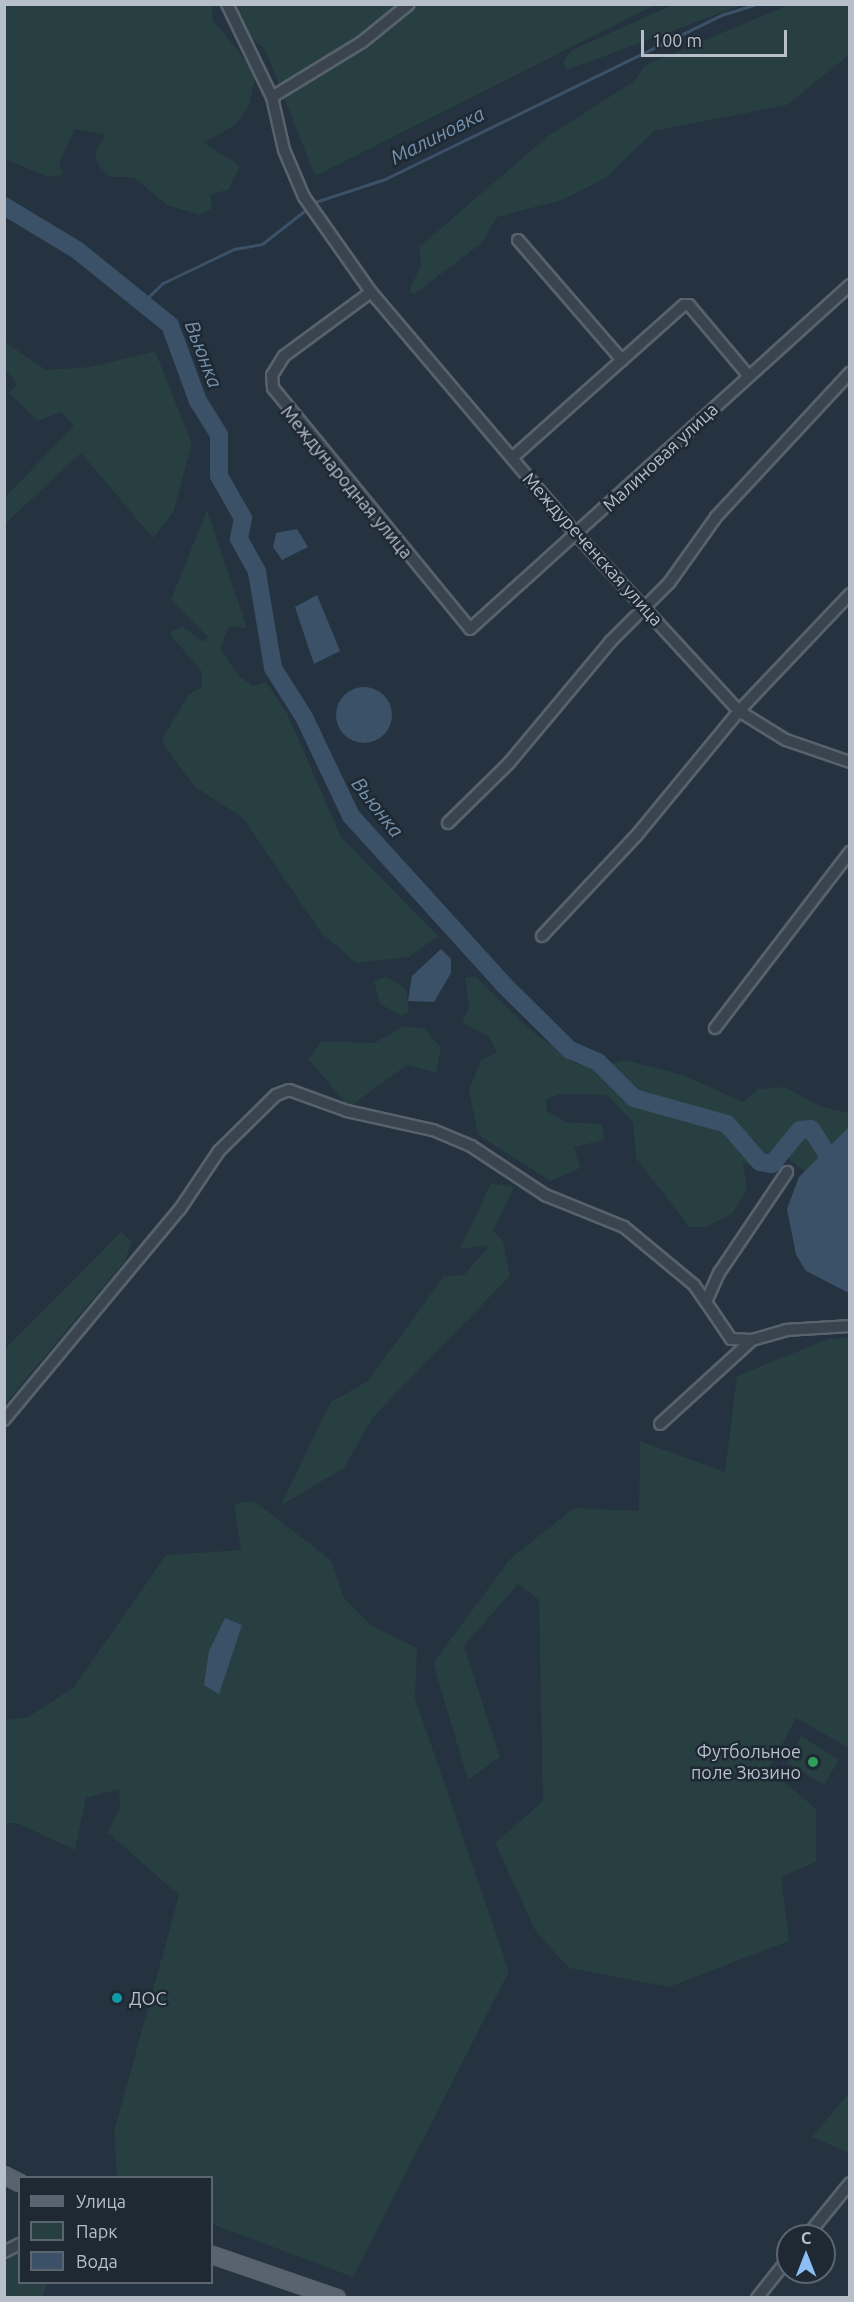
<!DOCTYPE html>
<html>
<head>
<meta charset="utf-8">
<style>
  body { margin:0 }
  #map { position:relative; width:854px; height:2302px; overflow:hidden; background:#25323f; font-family:Ubuntu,sans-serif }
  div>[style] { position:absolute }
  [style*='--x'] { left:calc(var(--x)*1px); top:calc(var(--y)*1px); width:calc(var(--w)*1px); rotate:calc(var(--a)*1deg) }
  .green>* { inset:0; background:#273f40 }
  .water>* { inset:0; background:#3b5168 }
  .round { border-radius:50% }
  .stream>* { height:3px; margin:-1.5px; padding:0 1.5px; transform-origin:1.5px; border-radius:1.5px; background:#3b5168 }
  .river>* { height:18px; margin:-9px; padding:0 9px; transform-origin:9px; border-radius:9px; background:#3b5168 }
  .roads { filter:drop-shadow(2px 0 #57626d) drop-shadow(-2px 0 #57626d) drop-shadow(0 2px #57626d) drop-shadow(0 -2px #57626d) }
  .minor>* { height:10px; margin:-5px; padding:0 5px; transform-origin:5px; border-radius:5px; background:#39444f }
  .major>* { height:14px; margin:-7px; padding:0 7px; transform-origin:7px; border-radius:7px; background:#57636f }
  .dots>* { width:16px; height:16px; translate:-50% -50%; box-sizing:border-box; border:3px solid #1e2934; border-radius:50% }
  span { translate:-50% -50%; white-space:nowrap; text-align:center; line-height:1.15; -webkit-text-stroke:5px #1e2934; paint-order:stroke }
  .street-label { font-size:18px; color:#b6bfca }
  .poi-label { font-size:18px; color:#b6bfca }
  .right { translate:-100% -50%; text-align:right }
  .left { translate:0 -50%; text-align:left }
  .water-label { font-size:20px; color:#7692ac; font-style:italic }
  .frame { position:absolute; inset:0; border:6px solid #b6bfca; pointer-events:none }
  .legend { position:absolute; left:18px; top:2176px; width:195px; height:108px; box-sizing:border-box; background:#1e2934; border:2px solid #5b6570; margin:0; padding:8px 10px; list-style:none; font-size:18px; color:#b6bfca }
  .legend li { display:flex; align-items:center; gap:12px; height:30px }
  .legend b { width:30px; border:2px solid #5b6570 }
  .north { position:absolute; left:776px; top:2224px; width:60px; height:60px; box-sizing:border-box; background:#1e2934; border:2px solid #5b6570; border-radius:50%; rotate:0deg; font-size:16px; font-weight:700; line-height:24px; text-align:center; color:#b6bfca }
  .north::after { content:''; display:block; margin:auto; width:21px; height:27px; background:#8ebef6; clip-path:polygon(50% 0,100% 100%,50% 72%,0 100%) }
  .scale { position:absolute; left:641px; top:30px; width:146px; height:27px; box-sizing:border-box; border:3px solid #b6bfca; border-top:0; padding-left:8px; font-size:18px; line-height:21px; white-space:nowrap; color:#b6bfca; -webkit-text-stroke:4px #1e2934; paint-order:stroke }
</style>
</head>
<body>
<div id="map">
  <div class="green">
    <i style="clip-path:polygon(228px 4px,655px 5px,315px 176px,265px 49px,227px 21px)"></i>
    <i style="clip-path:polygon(675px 4px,742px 5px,567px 70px,563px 62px,572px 50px)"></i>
    <i style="clip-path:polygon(791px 4px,849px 5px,850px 54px,787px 105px,654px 131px,606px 178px,562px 200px,497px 217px,482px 243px,414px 294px,409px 291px,421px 265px,419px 247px,548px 136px,633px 82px,645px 65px)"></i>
    <i style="clip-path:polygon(5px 5px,213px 5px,212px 19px,256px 73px,249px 106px,235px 125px,204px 143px,240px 166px,229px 189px,210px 195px,212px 208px,200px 215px,167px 205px,133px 177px,110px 177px,98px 165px,95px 152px,106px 135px,75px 129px,59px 162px,63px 175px,48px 177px,5px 159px)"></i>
    <i style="clip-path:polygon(5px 342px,46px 370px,90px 367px,155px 351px,192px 444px,173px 513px,153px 538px,81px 453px,5px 524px,5px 497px,74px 426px,61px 412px,38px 421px,9px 393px,18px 384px,5px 370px)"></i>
    <i style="clip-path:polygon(207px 510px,247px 628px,229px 626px,220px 649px,239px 676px,253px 686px,266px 682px,287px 713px,341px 837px,438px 936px,409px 957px,357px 963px,322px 934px,243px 818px,194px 786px,161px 741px,189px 694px,202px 687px,202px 672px,169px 633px,182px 626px,203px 642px,208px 637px,171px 600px)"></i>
    <i style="clip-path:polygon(475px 976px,527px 1027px,574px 1063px,596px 1068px,625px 1060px,683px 1075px,743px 1102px,758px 1089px,785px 1087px,819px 1106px,849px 1113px,847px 1136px,805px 1172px,787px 1157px,769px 1174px,743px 1162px,747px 1189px,733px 1213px,706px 1227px,689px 1227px,636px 1158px,633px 1122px,607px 1095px,560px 1094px,545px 1100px,547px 1111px,566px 1122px,602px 1124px,604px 1140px,574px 1147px,580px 1168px,551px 1181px,478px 1135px,469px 1090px,481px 1060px,497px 1052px,489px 1037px,462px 1022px,469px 1007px,465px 978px)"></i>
    <i style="clip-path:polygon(387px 977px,406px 989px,409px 1012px,402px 1016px,380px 1004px,374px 981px)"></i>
    <i style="clip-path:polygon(404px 1026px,425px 1029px,441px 1048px,436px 1073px,407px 1065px,349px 1107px,308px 1059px,322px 1041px,374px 1043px)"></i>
    <i style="clip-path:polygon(491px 1183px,514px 1187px,493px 1231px,503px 1241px,510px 1276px,373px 1417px,344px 1468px,280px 1506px,331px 1402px,368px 1381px,444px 1276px,464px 1275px,490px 1245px,460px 1249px)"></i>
    <i style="clip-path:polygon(121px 1232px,132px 1241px,125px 1261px,5px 1404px,5px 1349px)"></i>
    <i style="clip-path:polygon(849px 1337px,849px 1748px,796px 1718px,769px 1769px,816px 1809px,816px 1862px,781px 1877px,789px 1941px,669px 1987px,569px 1968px,536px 1932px,495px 1843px,543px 1801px,539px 1600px,518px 1584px,464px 1646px,500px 1757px,468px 1780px,433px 1663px,511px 1558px,574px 1508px,639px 1511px,640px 1441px,725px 1472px,737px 1376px,828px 1339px)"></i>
    <i style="clip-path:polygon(254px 1501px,331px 1560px,344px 1598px,372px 1626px,417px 1648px,415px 1698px,509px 1971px,353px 2277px,212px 2224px,212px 2178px,117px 2177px,114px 2132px,179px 1895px,107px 1832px,120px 1808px,119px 1789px,86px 1798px,75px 1850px,17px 1823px,5px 1823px,4px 1720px,28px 1717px,74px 1687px,166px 1555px,241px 1550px,234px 1504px)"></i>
    <i style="clip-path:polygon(801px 1736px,839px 1760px,824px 1785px,787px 1763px)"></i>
    <i style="clip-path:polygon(849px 2093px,849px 2153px,812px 2137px)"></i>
    <i style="clip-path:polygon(19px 2248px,20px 2282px,47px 2283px,43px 2297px,5px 2297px,4px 2256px)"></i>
  </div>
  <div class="water">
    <i style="clip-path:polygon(297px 529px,308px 547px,282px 560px,273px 547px,276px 533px)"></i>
    <i style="clip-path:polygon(317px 595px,340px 651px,314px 664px,295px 607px)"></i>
    <i class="round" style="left:336px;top:687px;width:56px;height:56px"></i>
    <i style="clip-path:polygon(441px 949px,451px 959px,451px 973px,434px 1002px,408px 1001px,412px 976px)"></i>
    <i style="clip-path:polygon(849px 1127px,849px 1293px,806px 1271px,796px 1255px,787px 1209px,799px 1177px)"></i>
    <i style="clip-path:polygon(225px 1618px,242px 1625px,219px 1694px,204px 1685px,209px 1651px)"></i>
  </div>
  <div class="stream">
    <i style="--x:312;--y:203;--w:77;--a:-18.2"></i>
    <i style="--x:385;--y:179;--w:374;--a:-26"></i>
    <i style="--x:721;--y:15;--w:37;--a:-17"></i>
    <i style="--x:143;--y:302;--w:28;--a:-44"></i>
    <i style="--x:163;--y:283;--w:79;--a:-25.6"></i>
    <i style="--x:234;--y:249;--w:28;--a:-10"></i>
    <i style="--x:262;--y:244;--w:58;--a:-38"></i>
  </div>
  <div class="river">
    <i style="--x:4;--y:206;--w:85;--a:31.1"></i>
    <i style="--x:77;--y:250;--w:119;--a:38.9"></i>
    <i style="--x:170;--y:325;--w:81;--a:69.8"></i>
    <i style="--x:198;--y:401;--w:40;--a:58"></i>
    <i style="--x:219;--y:435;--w:41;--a:90"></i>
    <i style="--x:219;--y:476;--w:48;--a:60.3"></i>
    <i style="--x:243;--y:518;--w:21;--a:101"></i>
    <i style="--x:239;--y:539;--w:38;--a:61"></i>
    <i style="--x:257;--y:572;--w:97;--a:80.5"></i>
    <i style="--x:273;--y:668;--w:58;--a:57.7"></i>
    <i style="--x:304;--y:717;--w:110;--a:64.6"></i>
    <i style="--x:351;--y:816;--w:228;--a:47.8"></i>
    <i style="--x:504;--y:985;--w:93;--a:44.6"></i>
    <i style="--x:570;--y:1050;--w:30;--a:23"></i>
    <i style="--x:598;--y:1062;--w:51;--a:45"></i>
    <i style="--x:634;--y:1098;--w:97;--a:15.6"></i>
    <i style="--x:727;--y:1124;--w:50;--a:49"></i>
    <i style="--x:760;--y:1162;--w:12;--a:9"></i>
    <i style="--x:772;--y:1164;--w:44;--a:-50.5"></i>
    <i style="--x:800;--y:1130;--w:11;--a:-5"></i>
    <i style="--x:811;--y:1129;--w:27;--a:57"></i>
    <i style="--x:826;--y:1152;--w:25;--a:76"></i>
  </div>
  <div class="roads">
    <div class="minor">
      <i style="--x:227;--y:4;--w:103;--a:64.2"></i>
      <i style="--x:272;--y:97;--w:54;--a:77.2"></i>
      <i style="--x:284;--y:150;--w:51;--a:66.9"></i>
      <i style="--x:304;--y:197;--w:116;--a:54.8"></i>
      <i style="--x:371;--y:292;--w:319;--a:49.7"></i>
      <i style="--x:577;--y:535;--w:239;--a:47.4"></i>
      <i style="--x:739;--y:711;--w:55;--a:31.7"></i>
      <i style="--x:786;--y:740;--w:68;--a:19"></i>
      <i style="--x:272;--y:97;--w:105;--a:-31.4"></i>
      <i style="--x:362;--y:42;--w:60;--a:-39"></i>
      <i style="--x:518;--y:240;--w:159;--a:49.1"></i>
      <i style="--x:371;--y:292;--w:108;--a:143.7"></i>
      <i style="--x:284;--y:356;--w:22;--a:122"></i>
      <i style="--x:272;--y:375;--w:13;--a:86"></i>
      <i style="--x:273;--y:388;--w:311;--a:50.7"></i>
      <i style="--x:470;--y:629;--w:513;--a:-42.15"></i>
      <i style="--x:512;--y:458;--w:230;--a:-41.7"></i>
      <i style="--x:684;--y:305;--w:5;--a:0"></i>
      <i style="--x:689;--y:305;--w:92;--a:49.9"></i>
      <i style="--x:448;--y:823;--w:86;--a:-44.5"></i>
      <i style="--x:509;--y:763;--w:158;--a:-50.1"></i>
      <i style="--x:610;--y:642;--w:83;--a:-45"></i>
      <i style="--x:669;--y:583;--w:81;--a:-54.5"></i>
      <i style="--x:716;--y:517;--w:197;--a:-47.1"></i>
      <i style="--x:542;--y:936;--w:137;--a:-46.8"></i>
      <i style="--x:636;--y:836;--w:162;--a:-50.5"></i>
      <i style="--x:739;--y:711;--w:161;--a:-46.5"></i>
      <i style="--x:715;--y:1028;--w:222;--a:-52.5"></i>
      <i style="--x:751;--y:1340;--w:20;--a:-177"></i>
      <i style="--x:731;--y:1339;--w:45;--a:-124"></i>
      <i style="--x:706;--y:1302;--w:32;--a:-66"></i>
      <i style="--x:719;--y:1273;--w:122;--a:-56"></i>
      <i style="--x:4;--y:1420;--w:275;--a:-50.2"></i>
      <i style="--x:180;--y:1209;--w:70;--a:-56.1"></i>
      <i style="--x:219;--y:1151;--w:80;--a:-44.5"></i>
      <i style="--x:276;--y:1095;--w:14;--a:-21"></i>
      <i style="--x:289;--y:1090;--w:62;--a:19.9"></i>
      <i style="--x:347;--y:1111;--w:88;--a:12.5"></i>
      <i style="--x:433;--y:1130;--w:41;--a:22.8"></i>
      <i style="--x:471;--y:1146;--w:89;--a:33.5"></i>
      <i style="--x:545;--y:1195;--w:85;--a:22.1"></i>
      <i style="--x:624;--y:1227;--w:91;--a:39.6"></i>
      <i style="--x:694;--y:1285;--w:21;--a:55"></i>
      <i style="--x:660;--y:1424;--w:125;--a:-42.4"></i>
      <i style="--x:752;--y:1340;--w:35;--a:-16"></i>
      <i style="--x:786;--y:1330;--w:64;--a:-3.6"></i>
      <i style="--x:807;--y:2236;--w:68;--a:-50.9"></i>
      <i style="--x:4;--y:2252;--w:18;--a:-27"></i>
      <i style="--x:757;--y:2298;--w:50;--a:-51.5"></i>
    </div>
    <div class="major">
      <i style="--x:4;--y:2175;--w:18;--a:27"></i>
      <i style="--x:212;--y:2255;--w:132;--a:19"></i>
    </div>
  </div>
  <div class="dots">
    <i style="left:813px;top:1762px;background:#2e9e5b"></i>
    <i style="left:117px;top:1998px;background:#0f9aa8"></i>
  </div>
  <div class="street-label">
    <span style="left:660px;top:457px;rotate:-43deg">Малиновая улица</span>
    <span style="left:347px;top:482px;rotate:50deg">Международная улица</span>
    <span style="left:593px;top:549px;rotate:48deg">Междуреченская улица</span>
  </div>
  <div class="poi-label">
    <span class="right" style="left:801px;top:1762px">Футбольное<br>поле Зюзино</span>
    <span class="left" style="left:129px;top:1998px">ДОС</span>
  </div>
  <div class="water-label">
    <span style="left:437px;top:135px;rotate:-27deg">Малиновка</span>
    <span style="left:204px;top:354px;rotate:69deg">Вьюнка</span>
    <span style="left:378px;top:807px;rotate:52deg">Вьюнка</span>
  </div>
  <div class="frame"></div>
  <ul class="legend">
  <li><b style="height:8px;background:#57636f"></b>Улица</li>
  <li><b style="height:16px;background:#273f40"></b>Парк</li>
  <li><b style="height:16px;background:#3b5168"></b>Вода</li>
  </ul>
  <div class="north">С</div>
  <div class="scale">100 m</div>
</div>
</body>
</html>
